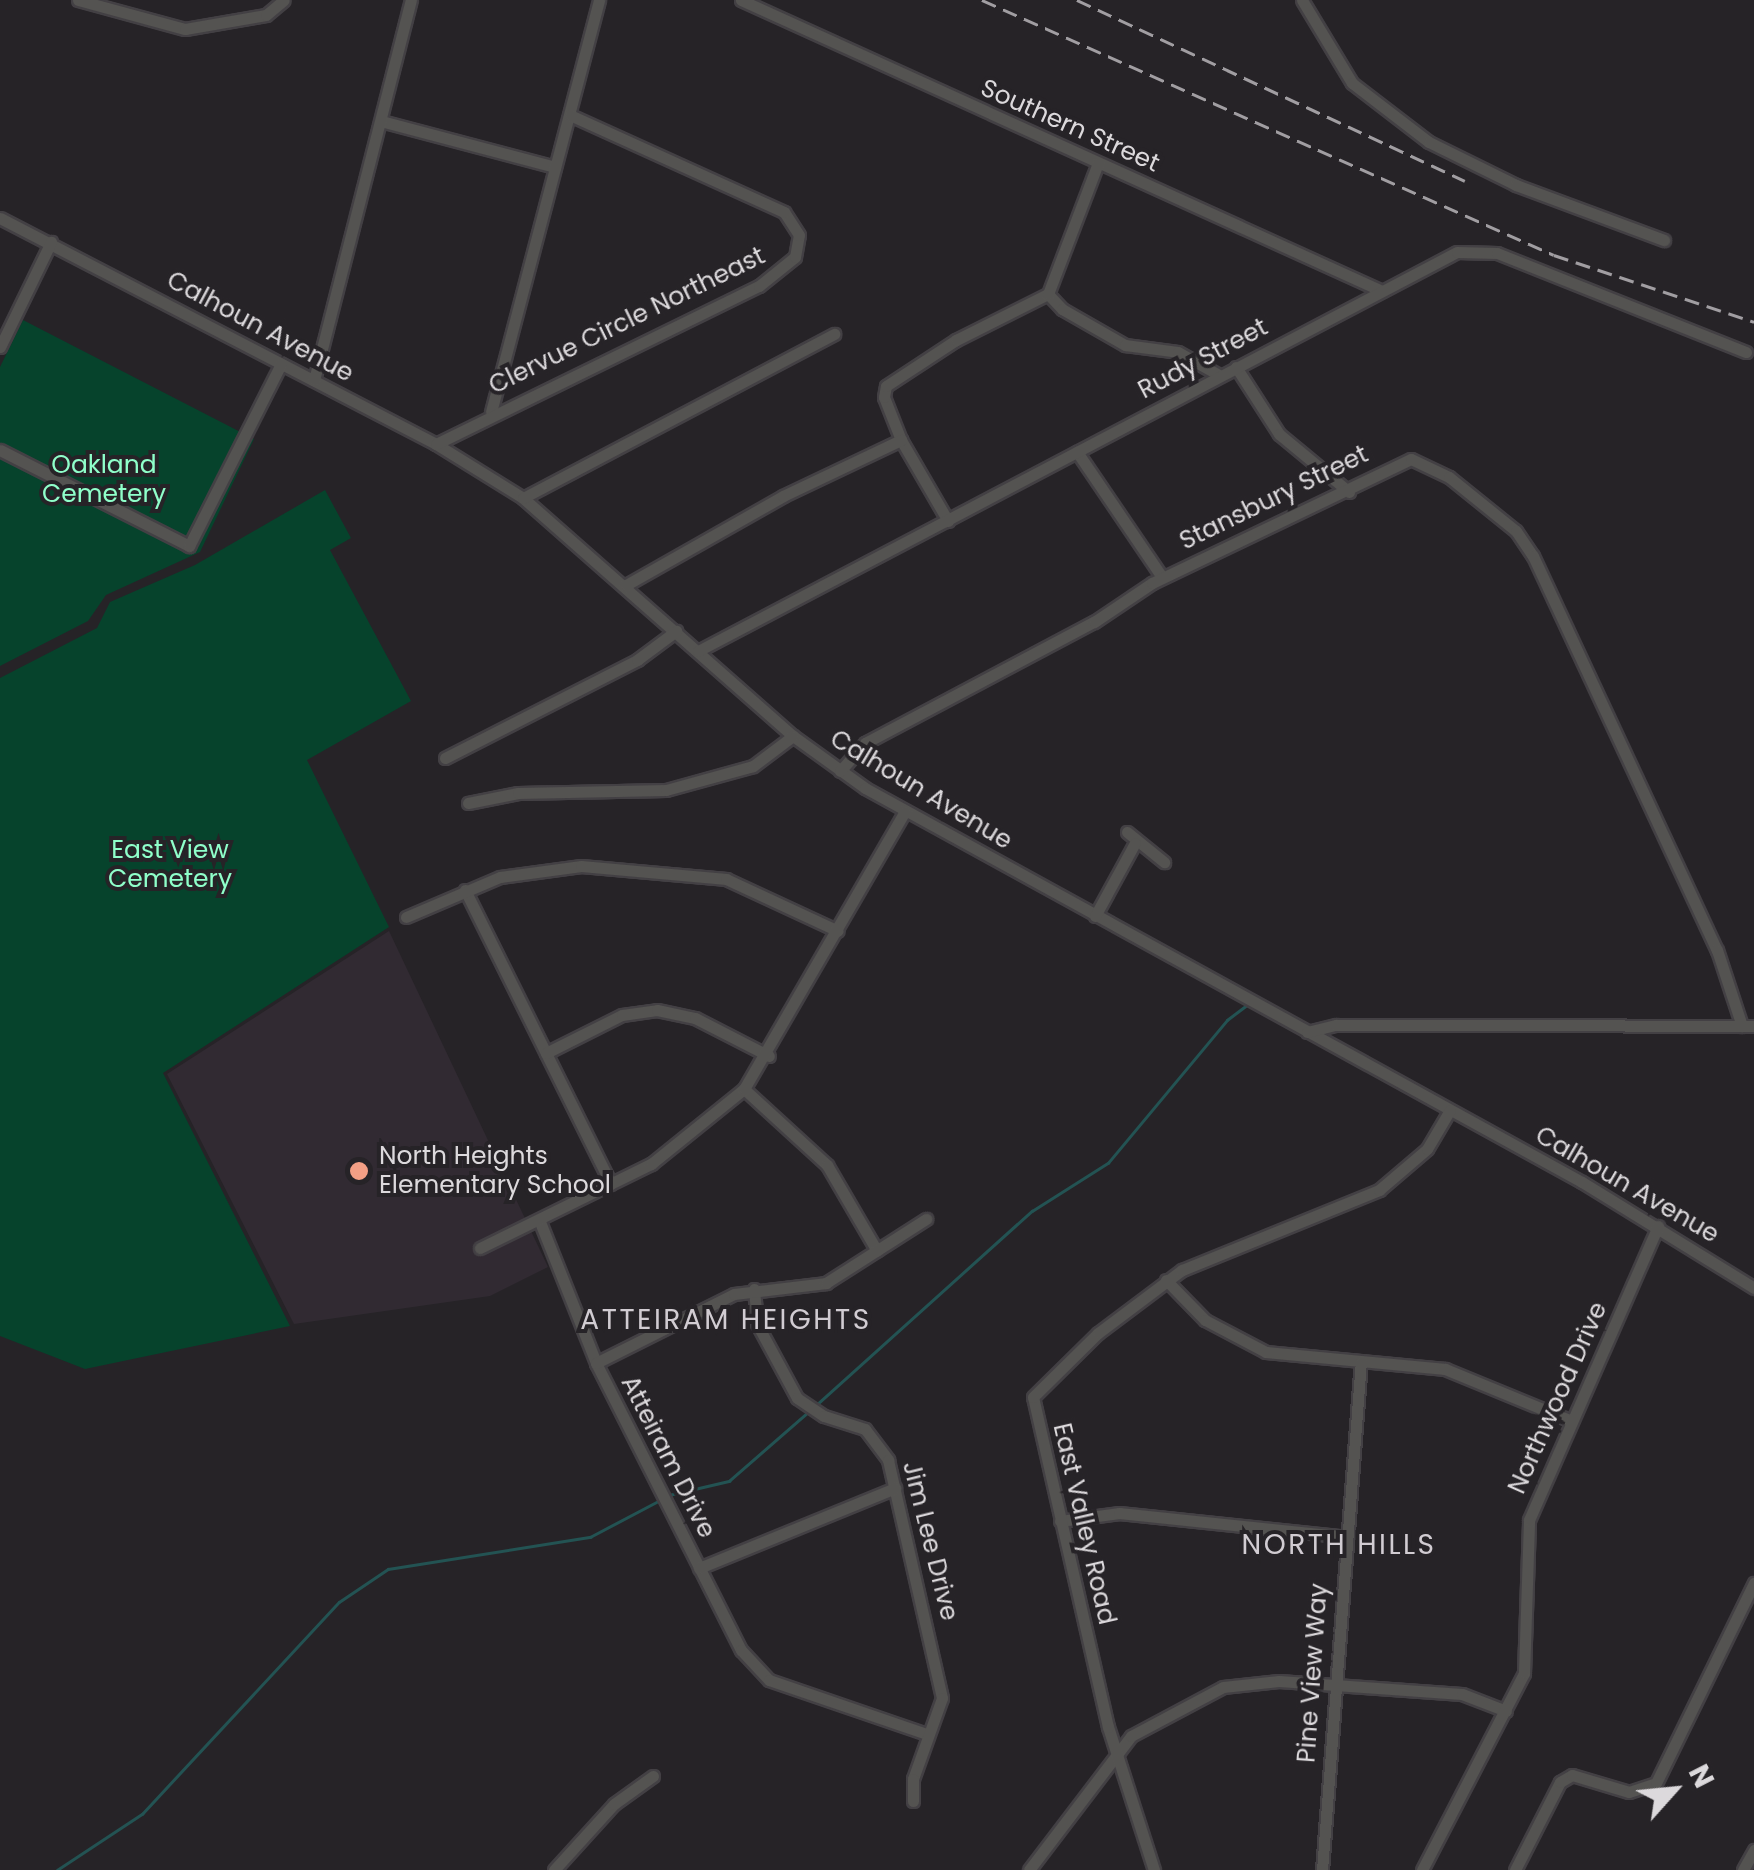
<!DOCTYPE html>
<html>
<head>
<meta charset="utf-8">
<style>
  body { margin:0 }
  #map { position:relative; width:1754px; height:1870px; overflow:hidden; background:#262327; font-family:Poppins,sans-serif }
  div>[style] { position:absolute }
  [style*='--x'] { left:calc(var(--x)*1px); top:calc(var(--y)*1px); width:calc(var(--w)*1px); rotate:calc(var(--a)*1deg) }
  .built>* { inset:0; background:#312a32 }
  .green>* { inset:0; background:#06432c }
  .stream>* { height:2.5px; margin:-1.25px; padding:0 1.25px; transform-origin:1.25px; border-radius:1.25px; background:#235353 }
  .roads { filter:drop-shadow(2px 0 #434044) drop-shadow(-2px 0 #434044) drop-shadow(0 2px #434044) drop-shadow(0 -2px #434044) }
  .minor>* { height:11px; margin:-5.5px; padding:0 5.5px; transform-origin:5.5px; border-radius:5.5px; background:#545351 }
  .rail>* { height:2.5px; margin-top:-1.25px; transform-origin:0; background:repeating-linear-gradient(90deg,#a19ea2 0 15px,transparent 0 23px) }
  .dots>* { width:28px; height:28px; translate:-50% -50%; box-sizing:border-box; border:5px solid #262327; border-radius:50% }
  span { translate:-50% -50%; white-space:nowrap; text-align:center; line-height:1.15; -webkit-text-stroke:8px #262327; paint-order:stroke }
  .street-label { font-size:25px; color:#dcd9dc }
  .park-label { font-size:25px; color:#8fffca }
  .poi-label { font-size:25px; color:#dcd9dc }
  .left { translate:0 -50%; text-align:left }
  .neighbourhood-label { font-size:28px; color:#d1ccd2; letter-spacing:2.5px }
  .north { position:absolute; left:1624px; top:1740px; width:100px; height:100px; -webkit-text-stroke:8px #262327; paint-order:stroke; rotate:63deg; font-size:28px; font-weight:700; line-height:40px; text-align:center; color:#dcd9dc }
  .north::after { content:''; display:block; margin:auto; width:35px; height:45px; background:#dcd9dc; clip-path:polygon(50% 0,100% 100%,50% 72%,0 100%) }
</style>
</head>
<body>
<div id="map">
  <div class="built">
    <i style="clip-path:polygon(389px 931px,548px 1267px,490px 1296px,294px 1324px,167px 1074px)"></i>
  </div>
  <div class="green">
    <i style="clip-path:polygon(23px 320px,254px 439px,200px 552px,106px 595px,88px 621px,0 666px,0 367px)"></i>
    <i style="clip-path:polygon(325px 490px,351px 538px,330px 550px,411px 701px,307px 760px,389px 927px,163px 1073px,290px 1326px,85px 1369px,0 1336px,0 678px,97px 628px,110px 602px,195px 565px)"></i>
  </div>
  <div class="stream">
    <i style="--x:814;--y:1407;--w:293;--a:-42"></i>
    <i style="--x:1032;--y:1211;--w:90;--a:-32.3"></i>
    <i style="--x:1108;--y:1163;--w:186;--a:-50.2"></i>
    <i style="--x:1227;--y:1020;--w:26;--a:-37"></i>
    <i style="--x:669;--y:1495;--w:62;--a:-13.1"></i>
    <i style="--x:729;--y:1481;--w:105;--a:-41.1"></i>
    <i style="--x:57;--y:1870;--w:102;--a:-33.4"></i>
    <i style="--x:142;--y:1814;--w:289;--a:-47.1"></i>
    <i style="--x:339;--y:1602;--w:59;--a:-34"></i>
    <i style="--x:388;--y:1569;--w:205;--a:-9"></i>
    <i style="--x:590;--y:1537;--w:81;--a:-27.8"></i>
  </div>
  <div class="roads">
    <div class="minor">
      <i style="--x:78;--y:0;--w:111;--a:15.2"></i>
      <i style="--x:185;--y:29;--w:82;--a:-9.8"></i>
      <i style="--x:266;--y:15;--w:23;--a:-40"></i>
      <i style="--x:741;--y:0;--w:704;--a:24.42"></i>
      <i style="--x:1302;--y:0;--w:97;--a:58.9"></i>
      <i style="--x:1352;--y:83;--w:97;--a:37.5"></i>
      <i style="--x:1429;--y:142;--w:97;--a:26.3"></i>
      <i style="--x:1516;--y:185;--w:158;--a:20.4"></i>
      <i style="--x:381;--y:121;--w:180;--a:14.8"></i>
      <i style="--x:0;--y:218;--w:491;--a:27.4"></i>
      <i style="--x:436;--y:444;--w:102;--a:31.8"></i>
      <i style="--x:523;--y:498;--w:360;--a:41.4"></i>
      <i style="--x:793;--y:736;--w:89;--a:35.8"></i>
      <i style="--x:865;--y:788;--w:818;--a:28.79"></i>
      <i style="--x:1582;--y:1182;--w:202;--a:31.6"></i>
      <i style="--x:1048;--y:294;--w:21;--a:47"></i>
      <i style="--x:1062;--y:309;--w:73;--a:29.7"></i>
      <i style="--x:1125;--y:345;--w:53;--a:7.5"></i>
      <i style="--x:1178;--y:352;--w:47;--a:29.3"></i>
      <i style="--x:0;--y:347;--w:117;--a:-64.1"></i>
      <i style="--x:1236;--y:367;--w:80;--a:57.3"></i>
      <i style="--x:1279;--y:434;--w:91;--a:39.6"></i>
      <i style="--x:314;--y:380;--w:392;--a:-75.7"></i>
      <i style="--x:491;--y:412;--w:426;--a:-75.3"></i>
      <i style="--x:436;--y:444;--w:360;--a:-26.1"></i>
      <i style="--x:759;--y:286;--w:46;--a:-38.9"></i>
      <i style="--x:795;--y:257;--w:22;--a:-80"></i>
      <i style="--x:799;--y:235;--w:27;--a:-123"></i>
      <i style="--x:784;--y:212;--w:235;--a:-155.6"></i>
      <i style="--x:0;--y:450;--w:212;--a:26.9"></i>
      <i style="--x:189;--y:546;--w:204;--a:-63.2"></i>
      <i style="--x:1077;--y:452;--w:151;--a:55.8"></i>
      <i style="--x:523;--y:498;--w:352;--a:-27.8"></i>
      <i style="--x:948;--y:521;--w:94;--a:-120.1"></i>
      <i style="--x:901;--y:440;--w:46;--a:-111.6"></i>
      <i style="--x:884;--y:397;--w:11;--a:-80"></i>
      <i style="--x:886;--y:386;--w:84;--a:-33.3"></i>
      <i style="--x:956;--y:340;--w:103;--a:-26.6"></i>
      <i style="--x:1048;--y:294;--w:140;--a:-69.1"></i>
      <i style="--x:626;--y:585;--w:180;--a:-29.5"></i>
      <i style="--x:783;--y:496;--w:131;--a:-25.4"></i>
      <i style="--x:698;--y:651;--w:857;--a:-27.73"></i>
      <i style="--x:1457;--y:252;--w:40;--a:1.4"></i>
      <i style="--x:1497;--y:253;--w:268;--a:21.7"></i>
      <i style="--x:445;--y:758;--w:216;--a:-27"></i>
      <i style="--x:637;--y:660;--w:49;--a:-36.6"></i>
      <i style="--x:840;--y:771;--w:38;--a:-48"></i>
      <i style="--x:865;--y:743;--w:259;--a:-27.9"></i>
      <i style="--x:1094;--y:622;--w:70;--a:-33.9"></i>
      <i style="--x:1152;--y:583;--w:287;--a:-25.6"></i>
      <i style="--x:1411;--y:459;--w:42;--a:25.3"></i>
      <i style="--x:1449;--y:477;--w:86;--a:38.9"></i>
      <i style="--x:1516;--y:531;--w:30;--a:56"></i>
      <i style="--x:1533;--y:556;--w:435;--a:65"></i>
      <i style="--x:1717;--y:950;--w:80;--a:71.8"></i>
      <i style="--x:468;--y:803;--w:51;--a:-11.3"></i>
      <i style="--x:518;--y:793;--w:148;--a:-1.2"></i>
      <i style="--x:666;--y:790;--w:90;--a:-15.4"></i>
      <i style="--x:753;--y:766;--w:50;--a:-36.9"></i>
      <i style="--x:1127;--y:832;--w:48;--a:39"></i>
      <i style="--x:465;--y:890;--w:328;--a:63.6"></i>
      <i style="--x:1095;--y:916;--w:83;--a:-61.3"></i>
      <i style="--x:406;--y:917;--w:102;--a:-23.1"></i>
      <i style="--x:500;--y:877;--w:82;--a:-7.7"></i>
      <i style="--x:581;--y:866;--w:146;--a:5.1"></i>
      <i style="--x:726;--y:879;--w:123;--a:24.9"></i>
      <i style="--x:1307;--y:1032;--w:30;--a:-14"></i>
      <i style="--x:1336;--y:1025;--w:418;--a:0.1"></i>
      <i style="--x:546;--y:1053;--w:85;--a:-26.6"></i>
      <i style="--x:622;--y:1015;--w:35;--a:-8"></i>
      <i style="--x:657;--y:1010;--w:39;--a:12"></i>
      <i style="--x:695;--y:1018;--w:83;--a:27.2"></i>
      <i style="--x:744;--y:1089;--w:113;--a:42.5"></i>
      <i style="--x:827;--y:1165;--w:99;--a:59.8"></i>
      <i style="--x:540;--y:1222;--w:152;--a:68.3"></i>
      <i style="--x:596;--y:1363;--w:322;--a:63.2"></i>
      <i style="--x:741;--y:1650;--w:41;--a:47"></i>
      <i style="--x:769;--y:1680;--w:167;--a:18.9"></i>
      <i style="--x:480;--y:1248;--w:191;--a:-26.2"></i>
      <i style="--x:651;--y:1164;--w:119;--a:-38.9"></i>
      <i style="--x:744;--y:1089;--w:321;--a:-59.9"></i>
      <i style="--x:1166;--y:1280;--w:56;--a:45.7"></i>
      <i style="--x:1205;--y:1320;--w:69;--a:27.7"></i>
      <i style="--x:1266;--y:1352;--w:180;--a:5.4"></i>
      <i style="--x:1445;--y:1369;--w:137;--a:22.3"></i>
      <i style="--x:754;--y:1289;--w:35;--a:85"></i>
      <i style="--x:757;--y:1324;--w:84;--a:61.6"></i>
      <i style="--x:797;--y:1398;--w:32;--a:34"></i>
      <i style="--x:824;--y:1416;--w:43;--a:17.6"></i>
      <i style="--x:865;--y:1429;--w:39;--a:53"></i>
      <i style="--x:888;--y:1460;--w:244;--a:77.2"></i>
      <i style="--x:942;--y:1698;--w:86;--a:109.7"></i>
      <i style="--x:913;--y:1779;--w:22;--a:90"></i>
      <i style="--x:596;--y:1363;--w:154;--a:-26.6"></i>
      <i style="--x:734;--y:1294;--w:93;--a:-6.8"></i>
      <i style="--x:826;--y:1283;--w:119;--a:-32.6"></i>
      <i style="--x:1060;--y:1521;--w:60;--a:-7.7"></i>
      <i style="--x:1119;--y:1513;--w:228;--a:6"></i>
      <i style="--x:699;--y:1568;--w:212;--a:-22.2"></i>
      <i style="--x:554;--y:1870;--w:89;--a:-47.7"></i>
      <i style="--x:614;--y:1804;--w:48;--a:-35.7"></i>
      <i style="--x:1029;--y:1870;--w:168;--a:-52.7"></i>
      <i style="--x:1131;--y:1736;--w:104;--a:-28"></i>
      <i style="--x:1223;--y:1687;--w:56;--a:-6.1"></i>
      <i style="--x:1279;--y:1681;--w:183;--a:4.1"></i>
      <i style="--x:1462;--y:1694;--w:47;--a:21.1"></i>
      <i style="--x:1154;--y:1870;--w:150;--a:-107.8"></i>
      <i style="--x:1108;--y:1727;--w:338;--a:-102.8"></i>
      <i style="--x:1033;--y:1397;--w:91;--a:-44.6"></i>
      <i style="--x:1098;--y:1333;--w:105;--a:-36.9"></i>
      <i style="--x:1182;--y:1270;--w:213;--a:-22.1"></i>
      <i style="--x:1379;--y:1190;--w:63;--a:-40.5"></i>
      <i style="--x:1427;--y:1149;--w:45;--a:-59.5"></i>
      <i style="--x:1322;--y:1870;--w:510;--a:-85.62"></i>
      <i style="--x:1422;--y:1870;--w:222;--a:-62.6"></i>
      <i style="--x:1524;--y:1673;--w:153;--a:-88.1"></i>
      <i style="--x:1529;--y:1520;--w:321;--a:-66.3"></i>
      <i style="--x:1515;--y:1870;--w:99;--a:-62.9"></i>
      <i style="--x:1560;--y:1782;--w:14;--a:-30"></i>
      <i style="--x:1572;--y:1775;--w:59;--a:16.6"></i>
      <i style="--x:1629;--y:1792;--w:28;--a:-18"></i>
      <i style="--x:1656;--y:1783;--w:223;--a:-63.9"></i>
      <i style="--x:1743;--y:1870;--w:23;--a:-61"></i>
    </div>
  </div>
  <div class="rail">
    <i style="--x:982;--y:0;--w:626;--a:24.03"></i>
    <i style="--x:1554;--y:255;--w:211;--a:18.5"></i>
    <i style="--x:1077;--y:0;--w:428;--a:25"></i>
  </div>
  <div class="dots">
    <i style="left:359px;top:1171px;background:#f39f85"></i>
  </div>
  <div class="street-label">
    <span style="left:1070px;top:126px;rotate:24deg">Southern Street</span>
    <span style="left:627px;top:321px;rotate:-26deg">Clervue Circle Northeast</span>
    <span style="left:260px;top:327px;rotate:28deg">Calhoun Avenue</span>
    <span style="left:1203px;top:359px;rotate:-28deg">Rudy Street</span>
    <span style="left:1274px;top:498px;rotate:-26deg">Stansbury Street</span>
    <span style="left:921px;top:790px;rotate:31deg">Calhoun Avenue</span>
    <span style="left:1627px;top:1185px;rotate:30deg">Calhoun Avenue</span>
    <span style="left:1558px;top:1398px;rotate:-66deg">Northwood Drive</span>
    <span style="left:668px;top:1457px;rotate:63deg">Atteiram Drive</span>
    <span style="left:1084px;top:1524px;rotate:77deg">East Valley Road</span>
    <span style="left:930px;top:1541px;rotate:76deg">Jim Lee Drive</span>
    <span style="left:1313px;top:1673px;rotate:-86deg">Pine View Way</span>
  </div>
  <div class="park-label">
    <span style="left:104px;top:480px">Oakland<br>Cemetery</span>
    <span style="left:170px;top:865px">East View<br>Cemetery</span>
  </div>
  <div class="poi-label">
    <span class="left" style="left:379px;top:1171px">North Heights<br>Elementary School</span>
  </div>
  <div class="neighbourhood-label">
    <span style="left:726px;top:1320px">ATTEIRAM HEIGHTS</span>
    <span style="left:1339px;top:1545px">NORTH HILLS</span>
  </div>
  <div class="north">N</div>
</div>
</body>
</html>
